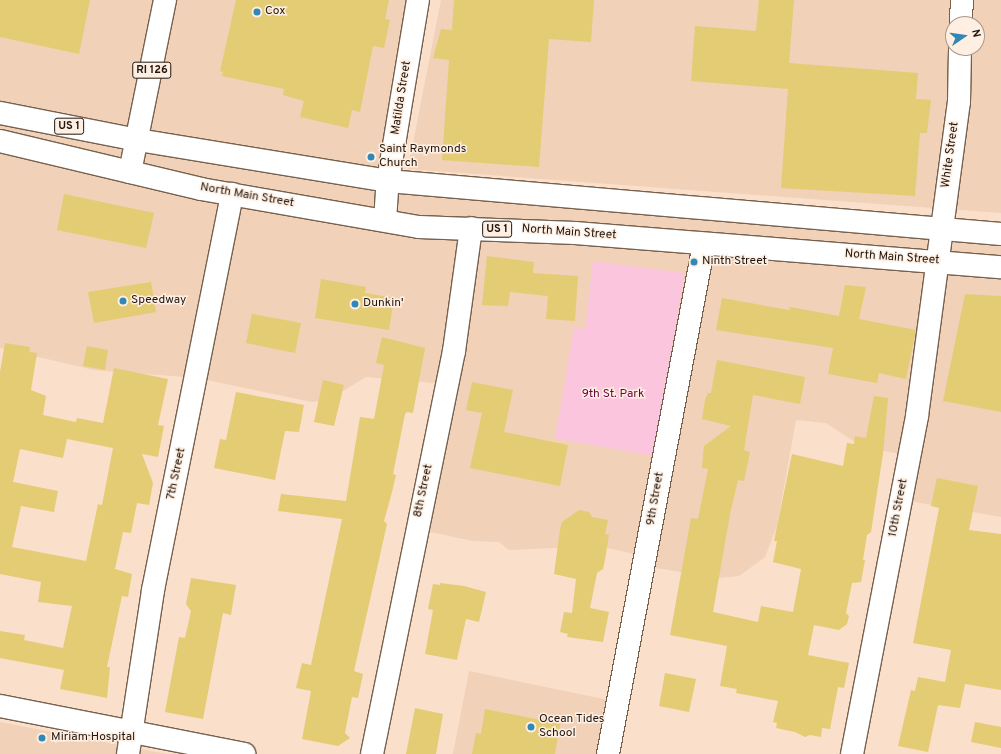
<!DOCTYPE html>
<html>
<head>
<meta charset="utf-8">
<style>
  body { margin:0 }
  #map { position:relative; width:1001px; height:754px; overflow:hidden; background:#fadfcb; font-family:Overpass,sans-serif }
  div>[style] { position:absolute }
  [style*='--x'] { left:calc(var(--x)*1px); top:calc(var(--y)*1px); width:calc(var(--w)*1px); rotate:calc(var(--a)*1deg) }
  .built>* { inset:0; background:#f1d1b7 }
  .green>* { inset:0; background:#fbc6dd }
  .building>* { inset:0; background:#e3cc73 }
  .roads { filter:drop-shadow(1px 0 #76604e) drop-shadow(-1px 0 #76604e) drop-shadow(0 1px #76604e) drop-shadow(0 -1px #76604e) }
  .minor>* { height:22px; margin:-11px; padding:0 11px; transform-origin:11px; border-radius:11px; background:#fff }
  .tertiary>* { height:22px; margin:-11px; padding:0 11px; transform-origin:11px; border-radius:11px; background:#fff }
  .primary>* { height:22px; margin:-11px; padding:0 11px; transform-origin:11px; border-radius:11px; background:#fff }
  .dots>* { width:11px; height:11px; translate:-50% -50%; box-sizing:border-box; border:2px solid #ffefe2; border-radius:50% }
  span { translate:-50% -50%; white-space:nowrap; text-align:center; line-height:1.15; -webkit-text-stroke:3px #ffefe2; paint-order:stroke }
  .shield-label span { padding:1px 3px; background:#ffefe2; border:1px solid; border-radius:3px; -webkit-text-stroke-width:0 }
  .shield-label { font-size:11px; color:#201710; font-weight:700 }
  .poi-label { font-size:12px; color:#201710 }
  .left { translate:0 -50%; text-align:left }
  .street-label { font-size:12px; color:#201710 }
  .park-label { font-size:12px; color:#6b0344 }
  .north { position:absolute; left:945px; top:16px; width:40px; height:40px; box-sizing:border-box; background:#ffefe2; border:1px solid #a6998e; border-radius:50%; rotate:77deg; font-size:11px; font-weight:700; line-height:16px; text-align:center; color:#201710 }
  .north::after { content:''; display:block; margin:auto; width:14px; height:18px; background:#2f88b6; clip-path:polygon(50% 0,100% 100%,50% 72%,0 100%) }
</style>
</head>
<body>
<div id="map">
  <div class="built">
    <i style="clip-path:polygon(0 0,420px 0,387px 183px,1001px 232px,1001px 517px,904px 500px,905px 455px,861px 446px,826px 423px,796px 420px,777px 526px,765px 557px,739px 576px,718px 578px,650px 567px,644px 556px,598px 546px,509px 550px,499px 542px,473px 541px,411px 528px,435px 383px,366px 377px,328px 400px,312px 402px,197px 378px,94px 370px,0 348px)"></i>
    <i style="clip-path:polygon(evenodd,441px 0,1001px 0,1001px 213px,408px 169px,441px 0,953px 24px,977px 24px,977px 48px,953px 48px,953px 24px)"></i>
    <i style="clip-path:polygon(469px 671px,608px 700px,597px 754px,453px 754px)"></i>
    <i style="clip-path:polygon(0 722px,167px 754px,0 754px)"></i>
  </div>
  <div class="green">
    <i style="clip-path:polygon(593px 261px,685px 273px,653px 456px,555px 438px,574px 328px,585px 329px)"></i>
  </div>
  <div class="building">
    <i style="clip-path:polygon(0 0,90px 0,79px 54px,0 37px)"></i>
    <i style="clip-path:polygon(236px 0,389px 0,385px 19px,390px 20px,384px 48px,373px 46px,360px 112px,352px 110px,348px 128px,300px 117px,304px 101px,283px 95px,284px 89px,222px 76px,223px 72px,220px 71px)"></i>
    <i style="clip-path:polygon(454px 0,594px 0,591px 42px,549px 39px,539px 167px,442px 160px,449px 60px,433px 58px,441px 29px,452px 30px)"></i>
    <i style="clip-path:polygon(759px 0,794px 0,789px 63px,918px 73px,916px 99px,931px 100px,927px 133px,920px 133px,915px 196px,781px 188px,788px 89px,691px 81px,695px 26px,756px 31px)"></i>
    <i style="clip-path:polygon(64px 194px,154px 213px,146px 248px,57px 230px)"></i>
    <i style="clip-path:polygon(487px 256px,534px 262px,533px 273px,578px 276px,575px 321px,546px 319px,548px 296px,510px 292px,508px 306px,482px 305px)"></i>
    <i style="clip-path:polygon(321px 279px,366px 287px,365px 293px,394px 298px,389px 330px,315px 318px)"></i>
    <i style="clip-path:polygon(151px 282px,156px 312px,94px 323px,88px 292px)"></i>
    <i style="clip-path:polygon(845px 285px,866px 287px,859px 319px,916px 330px,906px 379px,879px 373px,877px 383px,828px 374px,833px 348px,716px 330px,722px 298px,789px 310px,790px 307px,839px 316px)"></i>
    <i style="clip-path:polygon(965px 294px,1001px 296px,1001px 412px,943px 401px)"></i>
    <i style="clip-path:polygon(252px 314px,301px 323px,295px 353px,246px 343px)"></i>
    <i style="clip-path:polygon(382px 337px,425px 348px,413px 413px,407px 412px,405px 414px,393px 474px,396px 475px,392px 492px,384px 521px,387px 524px,354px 671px,363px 674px,358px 698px,352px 697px,345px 733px,350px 738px,338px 746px,302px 739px,311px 691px,296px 688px,302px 663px,311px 665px,342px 519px,278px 511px,281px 494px,346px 501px,360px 417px,374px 419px,384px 365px,376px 363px)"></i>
    <i style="clip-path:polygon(evenodd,5px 343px,30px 347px,29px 352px,37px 353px,31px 390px,46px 396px,43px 415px,76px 422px,77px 418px,103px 423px,114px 368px,168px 379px,158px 425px,164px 426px,158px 457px,142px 454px,153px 483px,149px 505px,137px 503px,131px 533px,123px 532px,115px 569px,132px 574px,128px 597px,122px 596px,107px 667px,110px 667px,107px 698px,60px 689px,64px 670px,0 658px,0 631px,25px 635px,24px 640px,63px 648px,72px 606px,38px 602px,41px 582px,0 574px,0 372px,5px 343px,67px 439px,113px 448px,102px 505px,98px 504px,86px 561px,12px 547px,21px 506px,54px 512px,58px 491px,13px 482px,20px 449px,63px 458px,67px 439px)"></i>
    <i style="clip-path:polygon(87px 346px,108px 350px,105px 370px,83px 366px)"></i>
    <i style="clip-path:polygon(717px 360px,805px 377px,800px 404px,753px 395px,744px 450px,750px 452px,744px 481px,738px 480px,730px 514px,713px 612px,758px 622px,761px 606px,793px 612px,801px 569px,773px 562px,777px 541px,774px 541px,792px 454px,843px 466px,847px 443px,854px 444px,855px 436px,866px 438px,874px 396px,888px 398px,883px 454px,871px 532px,867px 535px,863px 560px,865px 560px,861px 582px,852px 583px,846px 613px,849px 616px,847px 624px,839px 630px,814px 625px,808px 655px,849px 663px,844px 688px,838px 687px,830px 729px,822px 728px,821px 737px,810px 735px,805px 737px,795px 732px,776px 728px,777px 723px,773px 722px,778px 701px,736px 693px,737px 689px,720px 686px,727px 646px,670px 635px,691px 518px,698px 519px,708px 469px,702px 468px,704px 446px,731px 426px,702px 419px,705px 400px,708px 393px,711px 393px)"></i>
    <i style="clip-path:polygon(323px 380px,344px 385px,334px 426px,314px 422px)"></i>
    <i style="clip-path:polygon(472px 382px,513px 390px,504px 432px,568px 445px,560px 486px,470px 468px,482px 413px,466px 410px)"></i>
    <i style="clip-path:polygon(236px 392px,304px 405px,299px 432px,285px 431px,275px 480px,214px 468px,220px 439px,226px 440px)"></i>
    <i style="clip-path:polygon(937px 478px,978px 486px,969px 530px,1001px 534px,1001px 690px,965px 684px,960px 708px,938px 705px,928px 752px,898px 746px,911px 690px,915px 691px,918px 677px,945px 682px,951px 650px,913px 643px,939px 508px,931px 506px)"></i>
    <i style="clip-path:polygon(579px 510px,589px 512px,592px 517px,608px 520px,605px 534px,609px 535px,605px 560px,603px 569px,597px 573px,590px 608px,609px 612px,603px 642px,567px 637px,568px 634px,560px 632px,564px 612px,572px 613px,576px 579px,554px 574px,560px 530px,562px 522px)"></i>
    <i style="clip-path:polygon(191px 578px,236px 585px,231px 615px,223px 613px,203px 719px,165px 712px,179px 637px,185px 638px,191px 611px,186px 604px)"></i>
    <i style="clip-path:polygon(440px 583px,464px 586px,486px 592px,479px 622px,466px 619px,457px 660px,425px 654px,433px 610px,428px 609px,433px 584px,440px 585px)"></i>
    <i style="clip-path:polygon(665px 673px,696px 679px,689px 712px,659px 706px)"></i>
    <i style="clip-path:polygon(415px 708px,443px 714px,436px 754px,406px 754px)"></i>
    <i style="clip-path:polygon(485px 709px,560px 724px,555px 754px,472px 754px,476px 733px,481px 734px)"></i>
    <i style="clip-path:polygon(975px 722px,1001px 727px,1001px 748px,971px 742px)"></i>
  </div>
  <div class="roads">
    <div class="minor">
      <i style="--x:961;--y:24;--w:24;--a:-88"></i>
      <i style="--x:385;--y:220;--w:39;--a:-86"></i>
      <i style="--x:388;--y:181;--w:183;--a:-80.6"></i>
      <i style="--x:0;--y:706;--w:249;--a:11.1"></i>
      <i style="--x:372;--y:754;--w:411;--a:-78.5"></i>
      <i style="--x:454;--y:351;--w:124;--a:-82.1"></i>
      <i style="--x:608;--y:754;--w:519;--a:-79.34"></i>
      <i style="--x:852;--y:754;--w:344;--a:-79.1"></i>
      <i style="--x:917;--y:416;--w:317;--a:-82.4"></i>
      <i style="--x:959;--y:102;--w:54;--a:-88.9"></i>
    </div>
    <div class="tertiary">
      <i style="--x:128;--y:754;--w:166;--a:-81.3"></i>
      <i style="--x:153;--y:590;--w:404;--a:-78.7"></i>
    </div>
    <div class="primary">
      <i style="--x:0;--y:113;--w:141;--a:11.1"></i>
      <i style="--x:138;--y:140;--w:253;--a:9.3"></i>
      <i style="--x:388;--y:181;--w:615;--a:4.94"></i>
      <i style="--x:0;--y:141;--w:207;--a:13.4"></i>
      <i style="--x:201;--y:189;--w:221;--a:9.9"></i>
      <i style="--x:419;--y:227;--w:156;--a:2.2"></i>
      <i style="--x:575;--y:233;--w:427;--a:4.6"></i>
      <i style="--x:130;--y:172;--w:176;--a:-78.5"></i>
    </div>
  </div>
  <div class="dots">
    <i style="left:257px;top:12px;background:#2f88b6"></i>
    <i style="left:371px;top:157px;background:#2f88b6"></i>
    <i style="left:694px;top:262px;background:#2f88b6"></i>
    <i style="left:123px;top:301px;background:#2f88b6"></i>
    <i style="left:355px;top:304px;background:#2f88b6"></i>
    <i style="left:531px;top:727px;background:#2f88b6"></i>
    <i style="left:42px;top:738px;background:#2f88b6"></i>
  </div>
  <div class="shield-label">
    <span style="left:152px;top:70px">RI 126</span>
    <span style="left:69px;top:126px">US 1</span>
    <span style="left:497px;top:229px">US 1</span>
  </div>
  <div class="poi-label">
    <span class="left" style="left:265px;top:12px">Cox</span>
    <span class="left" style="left:379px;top:157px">Saint Raymonds<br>Church</span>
    <span class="left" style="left:702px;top:262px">Ninth Street</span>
    <span class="left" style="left:131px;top:301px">Speedway</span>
    <span class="left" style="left:363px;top:304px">Dunkin'</span>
    <span class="left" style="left:539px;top:727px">Ocean Tides<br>School</span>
    <span class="left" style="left:51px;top:738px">Miriam Hospital</span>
  </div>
  <div class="street-label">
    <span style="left:402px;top:98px;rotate:-81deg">Matilda Street</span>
    <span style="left:951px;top:155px;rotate:-82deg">White Street</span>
    <span style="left:247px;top:196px;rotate:10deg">North Main Street</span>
    <span style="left:569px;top:233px;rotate:4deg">North Main Street</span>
    <span style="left:892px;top:258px;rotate:4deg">North Main Street</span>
    <span style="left:177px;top:474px;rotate:-78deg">7th Street</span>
    <span style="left:424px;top:491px;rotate:-78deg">8th Street</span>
    <span style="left:656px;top:499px;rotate:-80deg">9th Street</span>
    <span style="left:899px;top:508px;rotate:-79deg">10th Street</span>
  </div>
  <div class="park-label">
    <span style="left:613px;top:395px">9th St. Park</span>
  </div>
  <div class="north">N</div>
</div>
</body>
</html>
